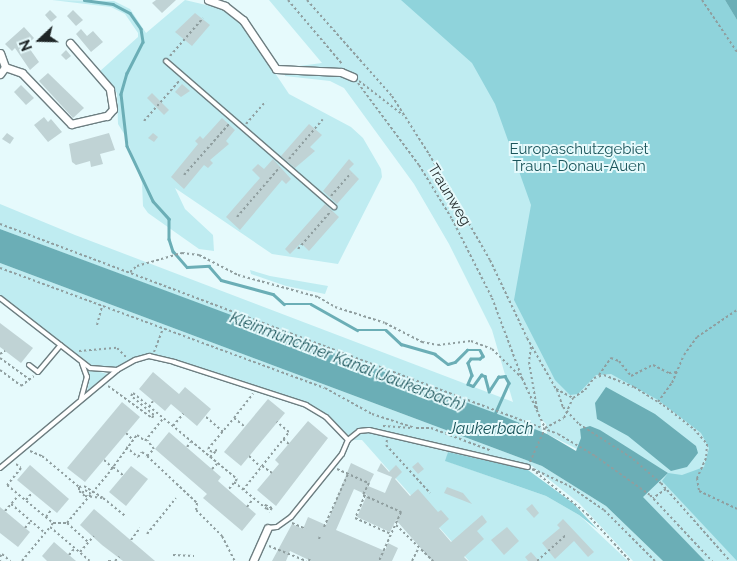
<!DOCTYPE html>
<html>
<head>
<meta charset="utf-8">
<style>
  body { margin:0 }
  #map { position:relative; width:737px; height:561px; overflow:hidden; background:#e6fafc; font-family:Raleway,sans-serif }
  div>[style] { position:absolute }
  [style*='--x'] { left:calc(var(--x)*1px); top:calc(var(--y)*1px); width:calc(var(--w)*1px); rotate:calc(var(--a)*1deg) }
  .green>* { inset:0; background:#bfecf1 }
  .forest>* { inset:0; background:#8fd3db }
  .water>* { inset:0; background:#6baeb6 }
  .stream>* { height:2.5px; margin:-1.25px; padding:0 1.25px; transform-origin:1.25px; border-radius:1.25px; background:#6baeb6 }
  .building>* { inset:0; background:#c0d3d5 }
  .path>* { height:2px; margin-top:-1px; transform-origin:0; background:repeating-linear-gradient(90deg,#8f9e9f 0 2.5px,transparent 0 5px) }
  .roads { filter:drop-shadow(1px 0 #6d7e81) drop-shadow(-1px 0 #6d7e81) drop-shadow(0 1px #6d7e81) drop-shadow(0 -1px #6d7e81) }
  .lane>* { height:4px; margin:-2px; padding:0 2px; transform-origin:2px; border-radius:2px; background:#fff }
  .street>* { height:7px; margin:-3.5px; padding:0 3.5px; transform-origin:3.5px; border-radius:3.5px; background:#fff }
  .path-bridge>* { height:2px; margin-top:-1px; transform-origin:0; background:repeating-linear-gradient(90deg,#8f9e9f 0 2.5px,transparent 0 5px) }
  span { translate:-50% -50%; white-space:nowrap; text-align:center; line-height:1.15; -webkit-text-stroke:4px #e6fafc; paint-order:stroke }
  .park-label { font-size:15px; color:#1b555b }
  .street-label { font-size:15px; color:#1f2627 }
  .water-label { font-size:16px; color:#195359; font-style:italic }
  .north { position:absolute; left:15px; top:15px; width:50px; height:50px; -webkit-text-stroke:4px #e6fafc; paint-order:stroke; rotate:249deg; font-size:14px; font-weight:700; line-height:20px; text-align:center; color:#1f2627 }
  .north::after { content:''; display:block; margin:auto; width:18px; height:22px; background:#1f2627; clip-path:polygon(50% 0,100% 100%,50% 72%,0 100%) }
</style>
</head>
<body>
<div id="map">
  <div class="green">
    <i style="clip-path:polygon(52px 0,114px 1px,130px 9px,146px 33px,185px 0,223px 9px,241px 22px,289px 94px,351px 127px,363px 138px,381px 169px,382px 177px,338px 264px,272px 254px,175px 188px,185px 209px,213px 235px,214px 251px,199px 249px,148px 213px,143px 206px,142px 183px,126px 137px,118px 124px,117px 93px,99px 72px,138px 37px,138px 33px,125px 14px,111px 7px)"></i>
    <i style="clip-path:polygon(269px 0,737px 0,737px 561px,705px 561px,642px 497px,653px 487px,547px 434px,546px 424px,540px 418px,542px 432px,0 229px,0 204px,75px 235px,513px 402px,492px 330px,449px 244px,414px 184px,344px 88px,330px 81px,285px 76px,284px 68px,322px 63px)"></i>
    <i style="clip-path:polygon(0 263px,542px 466px,606px 506px,663px 561px,633px 561px,579px 503px,532px 466px,365px 428px,349px 436px,323px 412px,303px 402px,169px 358px,144px 355px,113px 369px,94px 367px,0 295px)"></i>
    <i style="clip-path:polygon(250px 270px,270px 276px,328px 286px,325px 294px,286px 286px,251px 274px)"></i>
    <i style="clip-path:polygon(88px 369px,108px 374px,87px 392px,90px 378px)"></i>
    <i style="clip-path:polygon(366px 432px,448px 452px,446px 461px,546px 496px,579px 515px,628px 561px,469px 561px,362px 440px,351px 440px,359px 433px)"></i>
  </div>
  <div class="forest">
    <i style="clip-path:polygon(401px 0,725px 0,737px 20px,737px 561px,662px 481px,668px 473px,682px 475px,704px 467px,709px 448px,701px 433px,658px 400px,611px 374px,596px 375px,578px 394px,570px 395px,555px 380px,514px 300px,531px 205px,495px 104px,472px 63px)"></i>
    <i style="clip-path:polygon(448px 452px,528px 470px,573px 503px,598px 530px,579px 515px,546px 496px,445px 461px)"></i>
  </div>
  <div class="water">
    <i style="clip-path:polygon(725px 0,737px 0,737px 20px)"></i>
    <i style="clip-path:polygon(0 229px,495px 413px,547px 434px,576px 451px,581px 438px,580px 429px,590px 426px,600px 430px,668px 473px,643px 497px,705px 561px,663px 561px,606px 506px,542px 466px,0 263px)"></i>
    <i style="clip-path:polygon(606px 387px,655px 414px,696px 446px,698px 453px,687px 467px,671px 471px,628px 436px,597px 419px,595px 403px)"></i>
  </div>
  <div class="stream">
    <i style="--x:84;--y:0;--w:29;--a:8"></i>
    <i style="--x:113;--y:4;--w:19;--a:28"></i>
    <i style="--x:130;--y:13;--w:19;--a:55"></i>
    <i style="--x:141;--y:29;--w:13;--a:81"></i>
    <i style="--x:143;--y:42;--w:35;--a:117"></i>
    <i style="--x:127;--y:73;--w:22;--a:106"></i>
    <i style="--x:121;--y:94;--w:52;--a:83.4"></i>
    <i style="--x:127;--y:146;--w:61;--a:64.7"></i>
    <i style="--x:153;--y:201;--w:24;--a:48"></i>
    <i style="--x:169;--y:219;--w:20;--a:90"></i>
    <i style="--x:169;--y:239;--w:13;--a:72"></i>
    <i style="--x:173;--y:251;--w:21;--a:49"></i>
    <i style="--x:187;--y:267;--w:22;--a:-3"></i>
    <i style="--x:209;--y:266;--w:18;--a:49"></i>
    <i style="--x:221;--y:280;--w:54;--a:15.1"></i>
    <i style="--x:273;--y:294;--w:15;--a:42"></i>
    <i style="--x:284;--y:304;--w:27;--a:0"></i>
    <i style="--x:311;--y:304;--w:53;--a:29.5"></i>
    <i style="--x:357;--y:330;--w:29;--a:0"></i>
    <i style="--x:386;--y:330;--w:21;--a:43"></i>
    <i style="--x:401;--y:344;--w:35;--a:16"></i>
    <i style="--x:435;--y:354;--w:16;--a:38"></i>
    <i style="--x:448;--y:364;--w:7;--a:-16"></i>
    <i style="--x:455;--y:362;--w:17;--a:-45"></i>
    <i style="--x:467;--y:350;--w:13;--a:0"></i>
    <i style="--x:480;--y:350;--w:7;--a:63"></i>
    <i style="--x:483;--y:356;--w:4;--a:135"></i>
    <i style="--x:480;--y:359;--w:9;--a:180"></i>
    <i style="--x:471;--y:359;--w:5;--a:127"></i>
    <i style="--x:468;--y:363;--w:13;--a:72"></i>
    <i style="--x:472;--y:375;--w:10;--a:114"></i>
    <i style="--x:468;--y:384;--w:5;--a:22"></i>
    <i style="--x:473;--y:386;--w:14;--a:-54"></i>
    <i style="--x:481;--y:375;--w:4;--a:14"></i>
    <i style="--x:485;--y:376;--w:16;--a:75"></i>
    <i style="--x:489;--y:391;--w:17;--a:-57"></i>
    <i style="--x:498;--y:377;--w:7;--a:-8"></i>
    <i style="--x:505;--y:376;--w:8;--a:60"></i>
    <i style="--x:509;--y:383;--w:34;--a:114"></i>
  </div>
  <div class="building">
    <i style="clip-path:polygon(156px 0,176px 0,162px 13px,152px 3px)"></i>
    <i style="clip-path:polygon(50px 10px,57px 17px,51px 22px,45px 15px)"></i>
    <i style="clip-path:polygon(73px 10px,83px 20px,76px 26px,67px 16px)"></i>
    <i style="clip-path:polygon(195px 13px,210px 25px,192px 46px,175px 32px)"></i>
    <i style="clip-path:polygon(24px 27px,34px 38px,27px 45px,39px 62px,30px 70px,15px 48px,12px 51px,5px 44px)"></i>
    <i style="clip-path:polygon(81px 29px,87px 36px,93px 31px,103px 42px,91px 52px,76px 34px)"></i>
    <i style="clip-path:polygon(66px 50px,71px 56px,66px 60px,61px 55px)"></i>
    <i style="clip-path:polygon(48px 73px,84px 108px,73px 118px,39px 81px)"></i>
    <i style="clip-path:polygon(182px 84px,190px 91px,181px 97px,175px 92px)"></i>
    <i style="clip-path:polygon(21px 85px,34px 98px,26px 105px,14px 92px)"></i>
    <i style="clip-path:polygon(152px 93px,169px 110px,164px 115px,147px 98px)"></i>
    <i style="clip-path:polygon(44px 117px,48px 122px,51px 119px,62px 132px,48px 142px,34px 125px)"></i>
    <i style="clip-path:polygon(222px 118px,235px 130px,226px 141px,229px 144px,210px 160px,213px 163px,208px 168px,204px 165px,184px 189px,171px 177px,198px 144px,195px 141px,200px 136px,203px 139px)"></i>
    <i style="clip-path:polygon(309px 124px,322px 135px,310px 147px,315px 151px,295px 168px,281px 156px)"></i>
    <i style="clip-path:polygon(7px 133px,14px 138px,10px 144px,2px 139px)"></i>
    <i style="clip-path:polygon(109px 133px,115px 150px,100px 154px,103px 164px,91px 167px,90px 161px,76px 165px,72px 162px,69px 144px)"></i>
    <i style="clip-path:polygon(153px 133px,158px 137px,154px 142px,148px 138px)"></i>
    <i style="clip-path:polygon(273px 159px,291px 179px,286px 184px,282px 180px,240px 230px,226px 217px,260px 178px,252px 170px,258px 164px,264px 169px)"></i>
    <i style="clip-path:polygon(349px 159px,354px 164px,349px 169px,359px 179px,337px 204px,323px 191px)"></i>
    <i style="clip-path:polygon(325px 204px,339px 217px,309px 251px,301px 243px,290px 254px,285px 249px)"></i>
    <i style="clip-path:polygon(0 323px,33px 348px,21px 363px,0 347px)"></i>
    <i style="clip-path:polygon(153px 372px,179px 394px,185px 387px,211px 409px,197px 426px,171px 404px,165px 411px,139px 389px)"></i>
    <i style="clip-path:polygon(268px 399px,285px 413px,241px 466px,224px 452px)"></i>
    <i style="clip-path:polygon(122px 402px,140px 417px,85px 482px,67px 468px)"></i>
    <i style="clip-path:polygon(308px 421px,328px 438px,276px 506px,257px 490px,279px 464px,275px 460px)"></i>
    <i style="clip-path:polygon(169px 432px,221px 477px,218px 481px,256px 514px,242px 531px,203px 498px,207px 494px,155px 449px)"></i>
    <i style="clip-path:polygon(418px 462px,424px 469px,418px 474px,412px 467px)"></i>
    <i style="clip-path:polygon(351px 463px,374px 474px,368px 486px,385px 493px,392px 477px,377px 471px,381px 463px,389px 472px,396px 465px,402px 472px,395px 479px,410px 496px,418px 489px,438px 512px,441px 510px,449px 519px,439px 528px,451px 542px,482px 515px,487px 522px,477px 531px,484px 539px,464px 557px,468px 561px,432px 561px,396px 520px,390px 532px,357px 517px,367px 495px,354px 489px,336px 530px,385px 551px,388px 543px,398px 548px,392px 561px,311px 561px,290px 551px,286px 561px,272px 561px,292px 524px,303px 529px,308px 517px,326px 525px)"></i>
    <i style="clip-path:polygon(30px 465px,69px 499px,57px 513px,17px 480px)"></i>
    <i style="clip-path:polygon(131px 466px,148px 479px,126px 506px,109px 492px)"></i>
    <i style="clip-path:polygon(447px 487px,463px 493px,472px 504px,444px 493px)"></i>
    <i style="clip-path:polygon(532px 504px,539px 513px,534px 518px,526px 509px)"></i>
    <i style="clip-path:polygon(0 507px,30px 532px,18px 547px,0 533px)"></i>
    <i style="clip-path:polygon(94px 509px,141px 549px,155px 561px,123px 561px,102px 545px,80px 525px)"></i>
    <i style="clip-path:polygon(563px 519px,594px 552px,588px 557px,574px 541px,555px 559px,542px 543px,560px 528px,557px 525px)"></i>
    <i style="clip-path:polygon(507px 527px,519px 541px,504px 555px,491px 540px)"></i>
    <i style="clip-path:polygon(54px 542px,76px 561px,47px 561px,42px 556px)"></i>
    <i style="clip-path:polygon(531px 552px,539px 561px,528px 561px,525px 557px)"></i>
  </div>
  <div class="path">
    <i style="--x:288;--y:0;--w:84;--a:49.8"></i>
    <i style="--x:307;--y:0;--w:128;--a:48.5"></i>
    <i style="--x:392;--y:96;--w:69;--a:57.5"></i>
    <i style="--x:429;--y:154;--w:122;--a:60.1"></i>
    <i style="--x:490;--y:260;--w:86;--a:64.6"></i>
    <i style="--x:527;--y:338;--w:59;--a:60.4"></i>
    <i style="--x:556;--y:389;--w:19;--a:28"></i>
    <i style="--x:573;--y:398;--w:14;--a:-34"></i>
    <i style="--x:585;--y:390;--w:15;--a:-53"></i>
    <i style="--x:594;--y:378;--w:10;--a:-17"></i>
    <i style="--x:604;--y:375;--w:32;--a:22"></i>
    <i style="--x:634;--y:387;--w:34;--a:32"></i>
    <i style="--x:663;--y:405;--w:39;--a:38"></i>
    <i style="--x:694;--y:429;--w:20;--a:49"></i>
    <i style="--x:707;--y:444;--w:14;--a:94"></i>
    <i style="--x:706;--y:458;--w:22;--a:114"></i>
    <i style="--x:697;--y:478;--w:13;--a:81"></i>
    <i style="--x:699;--y:491;--w:42;--a:25.3"></i>
    <i style="--x:702;--y:0;--w:63;--a:56.1"></i>
    <i style="--x:170;--y:56;--w:50;--a:-49"></i>
    <i style="--x:359;--y:81;--w:56;--a:37.7"></i>
    <i style="--x:358;--y:83;--w:102;--a:53.4"></i>
    <i style="--x:419;--y:165;--w:63;--a:58.6"></i>
    <i style="--x:452;--y:219;--w:89;--a:63.1"></i>
    <i style="--x:492;--y:298;--w:85;--a:69.4"></i>
    <i style="--x:522;--y:378;--w:55;--a:65.3"></i>
    <i style="--x:144;--y:121;--w:55;--a:-48.7"></i>
    <i style="--x:246;--y:124;--w:30;--a:-49"></i>
    <i style="--x:289;--y:159;--w:52;--a:-49.6"></i>
    <i style="--x:184;--y:175;--w:68;--a:-48.6"></i>
    <i style="--x:331;--y:196;--w:30;--a:-49"></i>
    <i style="--x:237;--y:217;--w:65;--a:-49.4"></i>
    <i style="--x:0;--y:224;--w:596;--a:20.62"></i>
    <i style="--x:558;--y:434;--w:43;--a:30.7"></i>
    <i style="--x:595;--y:456;--w:67;--a:35.3"></i>
    <i style="--x:650;--y:495;--w:91;--a:46.8"></i>
    <i style="--x:298;--y:249;--w:50;--a:-49"></i>
    <i style="--x:0;--y:268;--w:346;--a:20.3"></i>
    <i style="--x:325;--y:388;--w:54;--a:29"></i>
    <i style="--x:372;--y:414;--w:45;--a:18"></i>
    <i style="--x:130;--y:272;--w:9;--a:-41"></i>
    <i style="--x:137;--y:266;--w:47;--a:-16.1"></i>
    <i style="--x:182;--y:253;--w:17;--a:7"></i>
    <i style="--x:199;--y:255;--w:44;--a:27.1"></i>
    <i style="--x:238;--y:275;--w:83;--a:15.4"></i>
    <i style="--x:318;--y:297;--w:20;--a:30"></i>
    <i style="--x:335;--y:307;--w:52;--a:17.7"></i>
    <i style="--x:385;--y:323;--w:42;--a:27.2"></i>
    <i style="--x:422;--y:342;--w:16;--a:11"></i>
    <i style="--x:438;--y:345;--w:33;--a:-7"></i>
    <i style="--x:471;--y:341;--w:22;--a:21"></i>
    <i style="--x:492;--y:349;--w:42;--a:44"></i>
    <i style="--x:97;--y:325;--w:20;--a:-75"></i>
    <i style="--x:531;--y:347;--w:15;--a:98"></i>
    <i style="--x:529;--y:362;--w:48;--a:80.3"></i>
    <i style="--x:79;--y:351;--w:38;--a:-5"></i>
    <i style="--x:117;--y:348;--w:14;--a:45"></i>
    <i style="--x:154;--y:352;--w:25;--a:-69"></i>
    <i style="--x:0;--y:354;--w:6;--a:-31"></i>
    <i style="--x:0;--y:358;--w:37;--a:36"></i>
    <i style="--x:0;--y:370;--w:26;--a:37"></i>
    <i style="--x:21;--y:386;--w:16;--a:-38"></i>
    <i style="--x:599;--y:375;--w:21;--a:-55"></i>
    <i style="--x:611;--y:358;--w:9;--a:21"></i>
    <i style="--x:619;--y:361;--w:19;--a:51"></i>
    <i style="--x:631;--y:376;--w:25;--a:-27"></i>
    <i style="--x:653;--y:365;--w:18;--a:27"></i>
    <i style="--x:669;--y:373;--w:8;--a:-7"></i>
    <i style="--x:108;--y:386;--w:54;--a:36"></i>
    <i style="--x:152;--y:418;--w:4;--a:-56"></i>
    <i style="--x:154;--y:415;--w:30;--a:-140"></i>
    <i style="--x:131;--y:396;--w:4;--a:-56"></i>
    <i style="--x:133;--y:393;--w:135;--a:39.6"></i>
    <i style="--x:237;--y:479;--w:14;--a:129"></i>
    <i style="--x:557;--y:390;--w:18;--a:71"></i>
    <i style="--x:563;--y:407;--w:23;--a:47"></i>
    <i style="--x:579;--y:424;--w:64;--a:32.9"></i>
    <i style="--x:633;--y:459;--w:37;--a:41"></i>
    <i style="--x:661;--y:483;--w:8;--a:50"></i>
    <i style="--x:666;--y:489;--w:16;--a:145"></i>
    <i style="--x:658;--y:402;--w:24;--a:-54"></i>
    <i style="--x:672;--y:383;--w:30;--a:-67"></i>
    <i style="--x:684;--y:355;--w:22;--a:-54"></i>
    <i style="--x:697;--y:337;--w:48;--a:-34"></i>
    <i style="--x:149;--y:407;--w:7;--a:-56"></i>
    <i style="--x:206;--y:417;--w:23;--a:41"></i>
    <i style="--x:234;--y:418;--w:31;--a:-52"></i>
    <i style="--x:173;--y:426;--w:16;--a:-50"></i>
    <i style="--x:383;--y:426;--w:28;--a:4"></i>
    <i style="--x:416;--y:428;--w:15;--a:0"></i>
    <i style="--x:431;--y:428;--w:65;--a:20.7"></i>
    <i style="--x:545;--y:428;--w:21;--a:-28"></i>
    <i style="--x:564;--y:418;--w:22;--a:-66"></i>
    <i style="--x:126;--y:433;--w:10;--a:45"></i>
    <i style="--x:283;--y:439;--w:8;--a:40"></i>
    <i style="--x:387;--y:440;--w:5;--a:101"></i>
    <i style="--x:386;--y:445;--w:65;--a:47.5"></i>
    <i style="--x:126;--y:447;--w:16;--a:40"></i>
    <i style="--x:138;--y:457;--w:6;--a:-51"></i>
    <i style="--x:142;--y:452;--w:6;--a:39"></i>
    <i style="--x:147;--y:456;--w:10;--a:-45"></i>
    <i style="--x:154;--y:449;--w:11;--a:-128"></i>
    <i style="--x:187;--y:447;--w:6;--a:-51"></i>
    <i style="--x:30;--y:451;--w:13;--a:23"></i>
    <i style="--x:42;--y:456;--w:48;--a:40"></i>
    <i style="--x:79;--y:487;--w:4;--a:90"></i>
    <i style="--x:79;--y:491;--w:8;--a:40"></i>
    <i style="--x:85;--y:496;--w:18;--a:6"></i>
    <i style="--x:103;--y:498;--w:28;--a:39"></i>
    <i style="--x:147;--y:456;--w:69;--a:43.2"></i>
    <i style="--x:197;--y:503;--w:7;--a:98"></i>
    <i style="--x:196;--y:510;--w:37;--a:45"></i>
    <i style="--x:222;--y:536;--w:28;--a:63"></i>
    <i style="--x:249;--y:456;--w:16;--a:43"></i>
    <i style="--x:210;--y:457;--w:10;--a:-45"></i>
    <i style="--x:217;--y:450;--w:5;--a:158"></i>
    <i style="--x:212;--y:452;--w:5;--a:-143"></i>
    <i style="--x:208;--y:449;--w:40;--a:-50"></i>
    <i style="--x:234;--y:418;--w:14;--a:39"></i>
    <i style="--x:104;--y:460;--w:12;--a:42"></i>
    <i style="--x:530;--y:462;--w:37;--a:-66"></i>
    <i style="--x:16;--y:464;--w:6;--a:39"></i>
    <i style="--x:21;--y:468;--w:22;--a:129"></i>
    <i style="--x:7;--y:485;--w:60;--a:39.6"></i>
    <i style="--x:53;--y:523;--w:5;--a:127"></i>
    <i style="--x:50;--y:527;--w:52;--a:40.4"></i>
    <i style="--x:262;--y:466;--w:12;--a:35"></i>
    <i style="--x:113;--y:467;--w:13;--a:39"></i>
    <i style="--x:212;--y:469;--w:7;--a:-45"></i>
    <i style="--x:337;--y:469;--w:35;--a:24"></i>
    <i style="--x:369;--y:483;--w:13;--a:117"></i>
    <i style="--x:363;--y:495;--w:42;--a:24.1"></i>
    <i style="--x:401;--y:512;--w:54;--a:114.2"></i>
    <i style="--x:532;--y:469;--w:71;--a:39.3"></i>
    <i style="--x:587;--y:514;--w:64;--a:47.5"></i>
    <i style="--x:533;--y:469;--w:40;--a:25"></i>
    <i style="--x:569;--y:486;--w:42;--a:34.4"></i>
    <i style="--x:604;--y:510;--w:72;--a:45"></i>
    <i style="--x:108;--y:474;--w:49;--a:-53.4"></i>
    <i style="--x:137;--y:435;--w:10;--a:37"></i>
    <i style="--x:145;--y:441;--w:28;--a:-51"></i>
    <i style="--x:234;--y:482;--w:44;--a:39.5"></i>
    <i style="--x:268;--y:510;--w:6;--a:-121"></i>
    <i style="--x:79;--y:487;--w:5;--a:-11"></i>
    <i style="--x:84;--y:486;--w:22;--a:32"></i>
    <i style="--x:243;--y:490;--w:74;--a:-51.6"></i>
    <i style="--x:289;--y:432;--w:16;--a:-140"></i>
    <i style="--x:667;--y:490;--w:95;--a:48.4"></i>
    <i style="--x:82;--y:493;--w:4;--a:-45"></i>
    <i style="--x:85;--y:490;--w:7;--a:34"></i>
    <i style="--x:365;--y:495;--w:25;--a:113"></i>
    <i style="--x:355;--y:518;--w:39;--a:24"></i>
    <i style="--x:26;--y:500;--w:8;--a:-50"></i>
    <i style="--x:11;--y:504;--w:45;--a:40.5"></i>
    <i style="--x:265;--y:505;--w:8;--a:23"></i>
    <i style="--x:272;--y:508;--w:5;--a:127"></i>
    <i style="--x:247;--y:507;--w:10;--a:-53"></i>
    <i style="--x:5;--y:511;--w:21;--a:-49"></i>
    <i style="--x:46;--y:517;--w:9;--a:-54"></i>
    <i style="--x:53;--y:523;--w:14;--a:0"></i>
    <i style="--x:67;--y:523;--w:14;--a:-51"></i>
    <i style="--x:67;--y:523;--w:28;--a:42"></i>
    <i style="--x:292;--y:523;--w:15;--a:23"></i>
    <i style="--x:396;--y:525;--w:52;--a:44.2"></i>
    <i style="--x:324;--y:527;--w:58;--a:-65.6"></i>
    <i style="--x:25;--y:528;--w:9;--a:-49"></i>
    <i style="--x:147;--y:534;--w:46;--a:-51.1"></i>
    <i style="--x:319;--y:539;--w:3;--a:-72"></i>
    <i style="--x:131;--y:540;--w:15;--a:-53"></i>
    <i style="--x:269;--y:546;--w:40;--a:22"></i>
    <i style="--x:80;--y:552;--w:21;--a:-49"></i>
    <i style="--x:69;--y:555;--w:8;--a:-50"></i>
    <i style="--x:173;--y:555;--w:21;--a:3"></i>
    <i style="--x:0;--y:557;--w:4;--a:-56"></i>
    <i style="--x:2;--y:554;--w:11;--a:41"></i>
    <i style="--x:0;--y:560;--w:1;--a:45"></i>
    <i style="--x:22;--y:561;--w:44;--a:-50.5"></i>
    <i style="--x:108;--y:561;--w:3;--a:0"></i>
    <i style="--x:115;--y:561;--w:6;--a:-45"></i>
    <i style="--x:309;--y:561;--w:3;--a:-72"></i>
    <i style="--x:412;--y:561;--w:13;--a:-63"></i>
    <i style="--x:537;--y:561;--w:39;--a:-42"></i>
  </div>
  <div class="roads">
    <div class="lane">
      <i style="--x:166;--y:61;--w:223;--a:41"></i>
      <i style="--x:0;--y:298;--w:114;--a:37.9"></i>
      <i style="--x:90;--y:368;--w:27;--a:4"></i>
      <i style="--x:117;--y:370;--w:21;--a:-29"></i>
      <i style="--x:135;--y:360;--w:15;--a:-16"></i>
      <i style="--x:149;--y:356;--w:26;--a:13"></i>
      <i style="--x:174;--y:362;--w:139;--a:18"></i>
      <i style="--x:306;--y:405;--w:23;--a:31"></i>
      <i style="--x:326;--y:417;--w:32;--a:46"></i>
      <i style="--x:29;--y:365;--w:11;--a:38"></i>
      <i style="--x:38;--y:372;--w:35;--a:-50"></i>
      <i style="--x:81;--y:399;--w:23;--a:-75"></i>
      <i style="--x:87;--y:377;--w:15;--a:-110"></i>
      <i style="--x:0;--y:468;--w:153;--a:-39.9"></i>
      <i style="--x:268;--y:528;--w:9;--a:-6"></i>
      <i style="--x:277;--y:527;--w:17;--a:-36"></i>
      <i style="--x:291;--y:517;--w:81;--a:-51"></i>
      <i style="--x:342;--y:454;--w:15;--a:-67"></i>
      <i style="--x:348;--y:440;--w:14;--a:-39"></i>
      <i style="--x:359;--y:431;--w:10;--a:-6"></i>
      <i style="--x:369;--y:430;--w:163;--a:13.1"></i>
    </div>
    <div class="street">
      <i style="--x:208;--y:0;--w:18;--a:19"></i>
      <i style="--x:225;--y:6;--w:23;--a:38"></i>
      <i style="--x:243;--y:20;--w:59;--a:56"></i>
      <i style="--x:276;--y:69;--w:65;--a:2.6"></i>
      <i style="--x:341;--y:72;--w:13;--a:23"></i>
      <i style="--x:0;--y:53;--w:15;--a:70"></i>
      <i style="--x:0;--y:74;--w:9;--a:-54"></i>
      <i style="--x:5;--y:67;--w:18;--a:19"></i>
      <i style="--x:22;--y:73;--w:71;--a:46.1"></i>
      <i style="--x:71;--y:124;--w:37;--a:-13"></i>
      <i style="--x:107;--y:116;--w:9;--a:-49"></i>
      <i style="--x:113;--y:109;--w:20;--a:-99"></i>
      <i style="--x:110;--y:89;--w:61;--a:-131"></i>
      <i style="--x:253;--y:561;--w:36;--a:-66"></i>
    </div>
  </div>
  <div class="path-bridge">
    <i style="--x:76;--y:512;--w:50;--a:-49.9"></i>
  </div>
  <div class="park-label">
    <span style="left:579px;top:158px">Europaschutzgebiet<br>Traun-Donau-Auen</span>
  </div>
  <div class="street-label">
    <span style="left:449px;top:195px;rotate:59deg">Traunweg</span>
  </div>
  <div class="water-label">
    <span style="left:347px;top:362px;rotate:21deg">Kleinmünchner Kanal (Jaukerbach)</span>
    <span style="left:491px;top:429px">Jaukerbach</span>
  </div>
  <div class="north">N</div>
</div>
</body>
</html>
